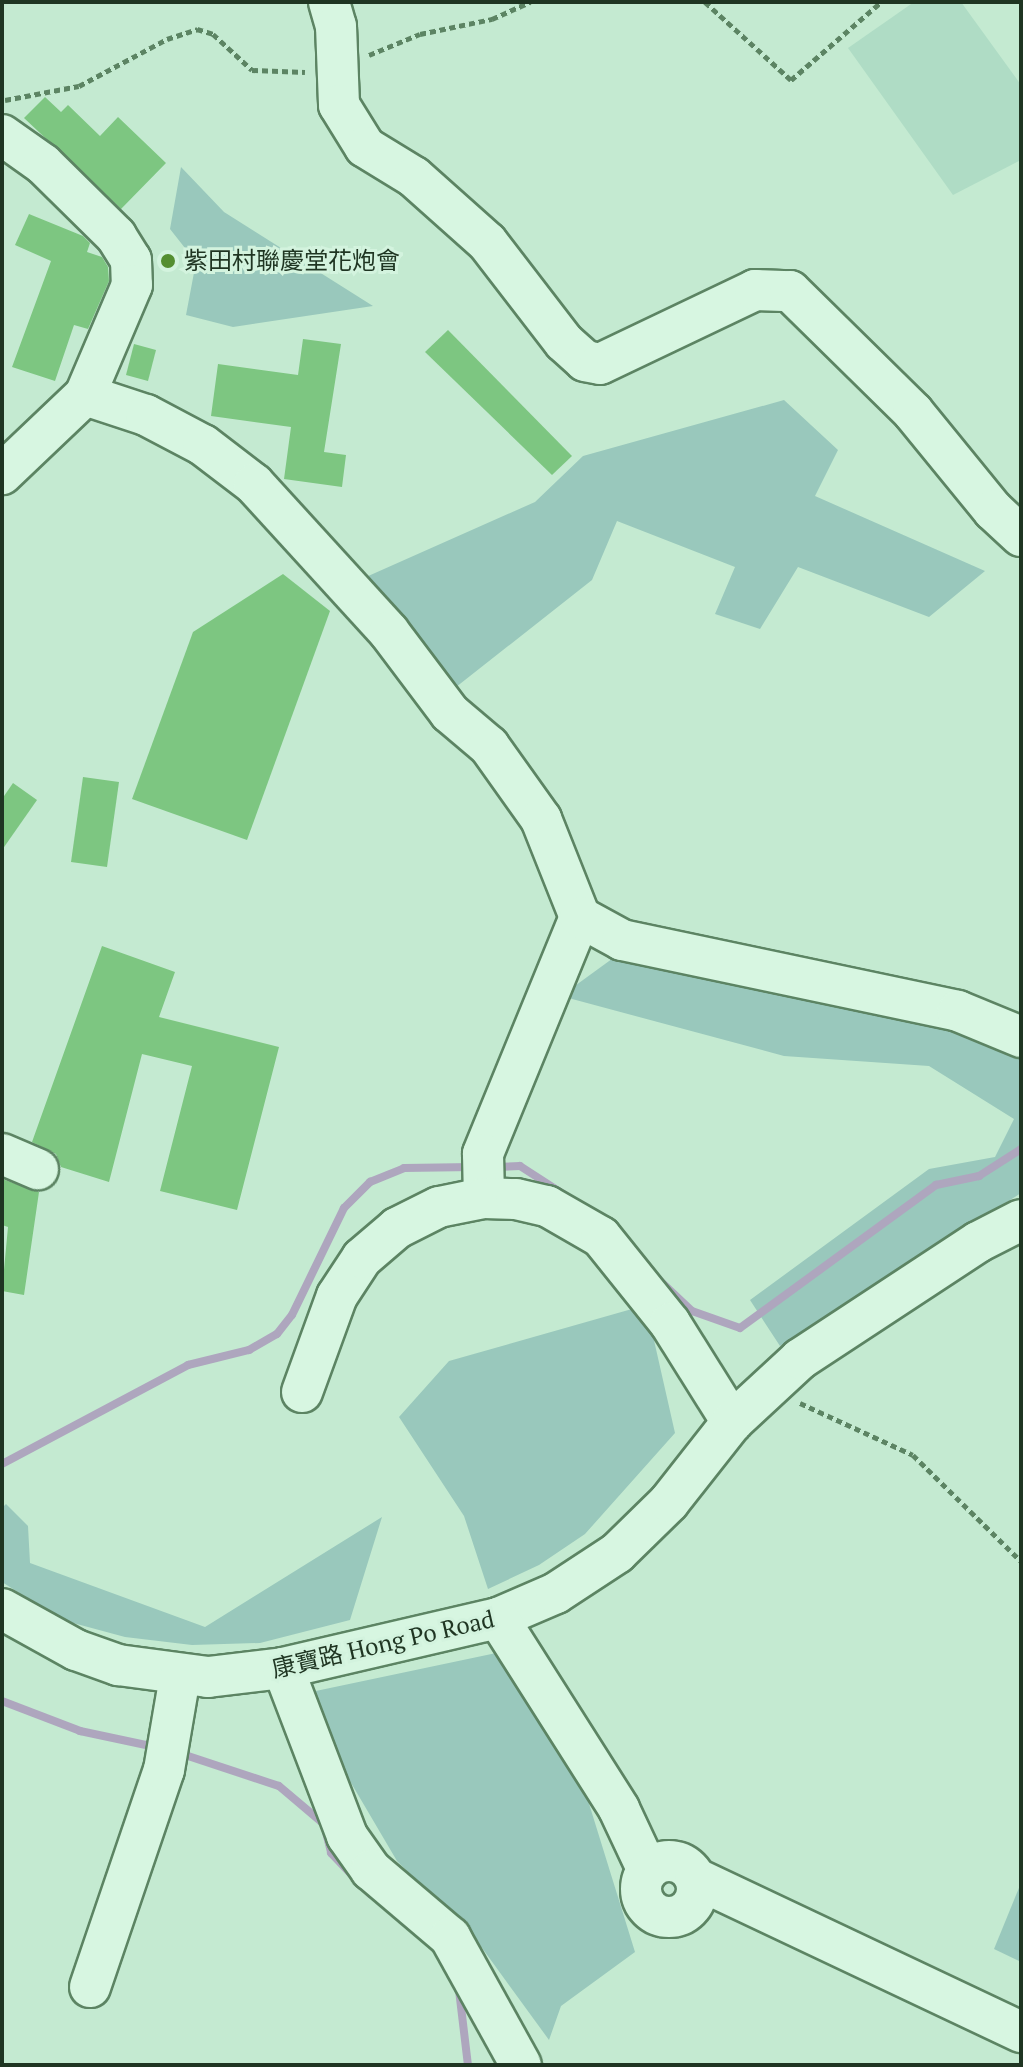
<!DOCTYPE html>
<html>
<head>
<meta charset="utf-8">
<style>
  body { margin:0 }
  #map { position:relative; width:1023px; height:2067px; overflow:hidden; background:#c4ead1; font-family:"PT Serif","Noto Sans TC",serif }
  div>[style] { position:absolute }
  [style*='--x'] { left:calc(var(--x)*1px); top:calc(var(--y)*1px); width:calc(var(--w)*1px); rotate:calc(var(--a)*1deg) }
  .farmland>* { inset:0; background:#afdcc5 }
  .green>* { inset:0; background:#99c8bc }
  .stream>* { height:8px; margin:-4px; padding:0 4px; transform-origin:4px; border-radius:4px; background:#aea6be }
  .building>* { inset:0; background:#7dc681 }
  .path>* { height:5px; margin-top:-2.5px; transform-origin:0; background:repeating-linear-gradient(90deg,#5c8463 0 6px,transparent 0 10px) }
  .roads { filter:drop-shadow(2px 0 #5c8463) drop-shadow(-2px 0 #5c8463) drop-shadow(0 2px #5c8463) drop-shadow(0 -2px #5c8463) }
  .minor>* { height:40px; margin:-20px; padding:0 20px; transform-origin:20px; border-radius:20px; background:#d7f6e1 }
  .minor>.ring { margin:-20px; padding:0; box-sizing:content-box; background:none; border:40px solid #d7f6e1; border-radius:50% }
  .dots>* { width:22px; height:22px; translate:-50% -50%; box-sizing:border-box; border:4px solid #d3f3de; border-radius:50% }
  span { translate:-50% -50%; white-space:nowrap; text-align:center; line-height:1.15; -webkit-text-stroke:6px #d3f3de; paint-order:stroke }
  .poi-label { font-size:24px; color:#1f3522 }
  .left { translate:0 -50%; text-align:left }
  .street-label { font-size:24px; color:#1f3522 }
  .frame { position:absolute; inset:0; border:4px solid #1f3522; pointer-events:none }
</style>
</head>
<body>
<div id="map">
  <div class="farmland">
    <i style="clip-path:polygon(914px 2px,961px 2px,1021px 85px,1021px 160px,953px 195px,848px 48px)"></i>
  </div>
  <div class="green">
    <i style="clip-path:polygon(181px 167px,224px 212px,373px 306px,233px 327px,186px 315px,196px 262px,170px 229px)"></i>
    <i style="clip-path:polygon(784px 400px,838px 450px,815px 496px,985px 571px,929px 617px,798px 567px,760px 629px,715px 614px,735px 567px,617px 521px,592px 580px,451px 691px,357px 581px,535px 502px,583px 456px)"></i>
    <i style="clip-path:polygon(616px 956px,953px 1027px,1021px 1055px,1021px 1193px,780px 1346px,750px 1300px,929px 1169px,995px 1157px,1014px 1119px,929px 1066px,784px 1056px,561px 996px)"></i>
    <i style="clip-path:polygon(646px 1305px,675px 1433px,585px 1534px,539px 1565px,488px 1589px,464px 1516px,399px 1417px,449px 1361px)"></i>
    <i style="clip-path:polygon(6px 1504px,28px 1526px,30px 1563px,205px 1627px,382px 1517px,350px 1620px,260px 1643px,192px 1645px,125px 1637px,62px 1620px,2px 1582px,2px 1508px)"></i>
    <i style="clip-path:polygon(501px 1652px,582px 1781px,635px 1952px,561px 2006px,549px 2040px,477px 1941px,397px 1861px,347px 1776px,311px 1692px)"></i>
    <i style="clip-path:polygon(1021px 1883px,1021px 1962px,994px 1949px)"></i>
  </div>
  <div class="stream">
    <i style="--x:494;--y:1167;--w:26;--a:-2"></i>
    <i style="--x:520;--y:1166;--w:64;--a:32.9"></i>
    <i style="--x:660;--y:1281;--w:44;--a:43.2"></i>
    <i style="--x:692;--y:1311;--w:51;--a:19.5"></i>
    <i style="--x:740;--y:1328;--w:243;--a:-36.1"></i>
    <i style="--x:936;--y:1185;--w:44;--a:-11.8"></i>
    <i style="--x:979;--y:1176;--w:50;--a:-32.7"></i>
    <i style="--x:2;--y:1464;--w:211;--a:-28"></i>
    <i style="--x:188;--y:1365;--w:63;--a:-13.8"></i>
    <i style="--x:249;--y:1350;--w:32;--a:-30"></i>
    <i style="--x:277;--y:1334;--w:24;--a:-52"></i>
    <i style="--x:292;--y:1315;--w:119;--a:-64.1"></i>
    <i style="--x:344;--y:1208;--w:37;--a:-45"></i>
    <i style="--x:370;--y:1182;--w:37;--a:-22"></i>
    <i style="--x:404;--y:1168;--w:69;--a:-0.8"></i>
    <i style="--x:2;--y:1701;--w:84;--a:21"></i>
    <i style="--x:80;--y:1731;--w:77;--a:12"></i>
    <i style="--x:176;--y:1752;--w:108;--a:18.3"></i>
    <i style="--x:279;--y:1786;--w:59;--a:40.2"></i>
    <i style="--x:324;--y:1824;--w:30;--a:76"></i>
    <i style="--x:331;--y:1853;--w:57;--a:46.4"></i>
    <i style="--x:459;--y:1990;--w:76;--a:83.2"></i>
  </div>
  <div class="building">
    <i style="clip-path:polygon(45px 97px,61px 112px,68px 105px,100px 136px,118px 117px,166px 163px,121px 209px,24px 118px)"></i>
    <i style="clip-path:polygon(29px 214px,83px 236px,90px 243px,87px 252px,102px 257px,108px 267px,109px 281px,88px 329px,74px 325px,55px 381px,12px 367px,51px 261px,15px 245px)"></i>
    <i style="clip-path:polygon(448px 330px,572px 456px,552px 475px,425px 352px)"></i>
    <i style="clip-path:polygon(303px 339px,341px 344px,324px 452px,346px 455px,342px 487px,284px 479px,291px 427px,211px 416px,218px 364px,298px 375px)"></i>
    <i style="clip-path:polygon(134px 344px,156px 350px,148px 381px,126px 375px)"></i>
    <i style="clip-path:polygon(283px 574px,330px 611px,247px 840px,132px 799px,193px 632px)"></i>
    <i style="clip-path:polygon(83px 777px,119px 782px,107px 867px,71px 862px)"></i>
    <i style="clip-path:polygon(13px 783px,37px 800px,2px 850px,2px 799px)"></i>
    <i style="clip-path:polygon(102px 946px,175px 972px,159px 1017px,279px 1047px,237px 1210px,160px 1191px,192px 1066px,142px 1054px,109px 1182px,61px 1167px,56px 1154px,32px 1142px)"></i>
    <i style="clip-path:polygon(2px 1179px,39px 1192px,24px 1295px,2px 1291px,8px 1227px,2px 1225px)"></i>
  </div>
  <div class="path">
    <i style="--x:705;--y:2;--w:116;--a:42.2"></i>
    <i style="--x:791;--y:80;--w:119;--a:-40.9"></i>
    <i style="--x:369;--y:55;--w:55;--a:-22.4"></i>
    <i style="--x:420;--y:34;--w:74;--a:-11.8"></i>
    <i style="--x:492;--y:19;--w:42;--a:-24.1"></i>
    <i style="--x:5;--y:100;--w:75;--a:-10.7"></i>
    <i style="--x:79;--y:86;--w:100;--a:-28.1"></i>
    <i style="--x:167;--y:39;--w:32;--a:-18"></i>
    <i style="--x:197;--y:29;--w:17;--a:17"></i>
    <i style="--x:213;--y:34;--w:53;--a:42.7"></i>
    <i style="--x:252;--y:70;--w:53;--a:2.2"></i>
    <i style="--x:800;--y:1403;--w:124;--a:24.7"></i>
    <i style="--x:913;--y:1455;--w:151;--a:44.5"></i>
  </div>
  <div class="roads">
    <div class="minor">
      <i style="--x:329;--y:2;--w:25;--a:74"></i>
      <i style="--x:336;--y:26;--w:79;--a:87.8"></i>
      <i style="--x:339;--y:105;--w:49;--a:58.2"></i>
      <i style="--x:365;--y:147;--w:57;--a:31.5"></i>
      <i style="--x:414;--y:177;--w:98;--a:41.7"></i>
      <i style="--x:487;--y:242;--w:126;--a:52.4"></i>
      <i style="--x:564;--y:342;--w:28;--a:42"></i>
      <i style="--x:585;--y:361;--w:15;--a:11"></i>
      <i style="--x:600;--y:364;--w:172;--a:-25.5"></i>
      <i style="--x:755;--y:290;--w:35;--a:2"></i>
      <i style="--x:790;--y:291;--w:173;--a:44.5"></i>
      <i style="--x:913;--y:412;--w:127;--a:50.8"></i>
      <i style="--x:993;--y:510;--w:38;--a:43"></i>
      <i style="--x:2;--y:135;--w:50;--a:35.3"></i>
      <i style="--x:43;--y:164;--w:103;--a:44.6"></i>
      <i style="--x:116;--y:236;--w:28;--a:58"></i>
      <i style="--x:131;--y:260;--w:25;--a:88"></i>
      <i style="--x:132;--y:285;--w:120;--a:113.1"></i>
      <i style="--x:85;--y:395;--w:115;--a:136.4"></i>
      <i style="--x:85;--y:395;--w:64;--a:18.2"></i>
      <i style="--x:146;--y:415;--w:64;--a:27.8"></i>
      <i style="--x:203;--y:445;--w:64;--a:37.4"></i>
      <i style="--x:254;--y:484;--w:200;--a:47.6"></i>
      <i style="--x:389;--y:632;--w:101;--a:53"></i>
      <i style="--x:450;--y:713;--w:51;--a:40.2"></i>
      <i style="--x:489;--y:746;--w:90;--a:54.5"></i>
      <i style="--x:541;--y:819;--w:105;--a:68.3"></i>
      <i style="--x:580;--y:917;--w:256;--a:112.3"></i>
      <i style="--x:483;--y:1154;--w:44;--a:88.7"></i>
      <i style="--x:580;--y:917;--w:48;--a:28.7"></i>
      <i style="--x:622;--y:940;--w:343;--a:11.9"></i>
      <i style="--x:958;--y:1011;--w:68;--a:22.4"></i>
      <i style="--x:2;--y:1154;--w:39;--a:23"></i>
      <i style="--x:302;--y:1392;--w:102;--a:-70"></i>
      <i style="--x:337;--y:1296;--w:45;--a:-56.7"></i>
      <i style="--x:362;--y:1258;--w:46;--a:-40.6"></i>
      <i style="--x:397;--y:1228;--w:47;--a:-26.6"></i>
      <i style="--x:439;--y:1207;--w:46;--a:-11.3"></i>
      <i style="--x:484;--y:1198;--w:32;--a:2"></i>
      <i style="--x:516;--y:1199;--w:32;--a:13"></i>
      <i style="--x:547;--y:1206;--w:62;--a:29.9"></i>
      <i style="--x:601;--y:1237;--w:110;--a:51.3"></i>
      <i style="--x:670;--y:1323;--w:117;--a:57.9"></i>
      <i style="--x:2;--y:1609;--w:85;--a:29"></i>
      <i style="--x:76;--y:1650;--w:45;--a:19.7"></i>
      <i style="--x:118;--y:1665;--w:91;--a:7.6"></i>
      <i style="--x:208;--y:1677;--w:76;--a:-6.8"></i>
      <i style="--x:283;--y:1668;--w:221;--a:-13.1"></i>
      <i style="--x:498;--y:1618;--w:63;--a:-23.3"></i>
      <i style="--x:556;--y:1593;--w:73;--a:-33.3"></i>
      <i style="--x:617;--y:1553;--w:73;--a:-44.4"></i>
      <i style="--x:669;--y:1502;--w:102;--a:-51.8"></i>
      <i style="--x:732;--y:1422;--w:93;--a:-42.8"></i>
      <i style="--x:800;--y:1359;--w:213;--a:-33.3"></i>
      <i style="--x:978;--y:1242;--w:48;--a:-27.1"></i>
      <i style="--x:498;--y:1618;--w:226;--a:57.6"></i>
      <i style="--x:619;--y:1809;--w:68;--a:64.9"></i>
      <i style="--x:283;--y:1668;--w:180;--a:69.1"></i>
      <i style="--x:347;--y:1836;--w:42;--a:54.8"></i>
      <i style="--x:371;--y:1870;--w:104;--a:40.3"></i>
      <i style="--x:450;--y:1937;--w:146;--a:61"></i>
      <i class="ring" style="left:641px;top:1861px;width:16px;height:16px"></i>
      <i style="--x:695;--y:1878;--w:361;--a:25.3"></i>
      <i style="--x:90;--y:1987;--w:229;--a:-71.2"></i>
      <i style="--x:164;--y:1770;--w:95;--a:-80.3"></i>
    </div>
  </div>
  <div class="dots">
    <i style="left:168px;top:261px;background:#548e31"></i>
  </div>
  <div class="poi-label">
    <span class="left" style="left:184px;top:261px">紫田村聯慶堂花炮會</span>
  </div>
  <div class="street-label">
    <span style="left:383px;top:1644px;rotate:-13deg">康寶路 Hong Po Road</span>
  </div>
  <div class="frame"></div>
</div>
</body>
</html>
